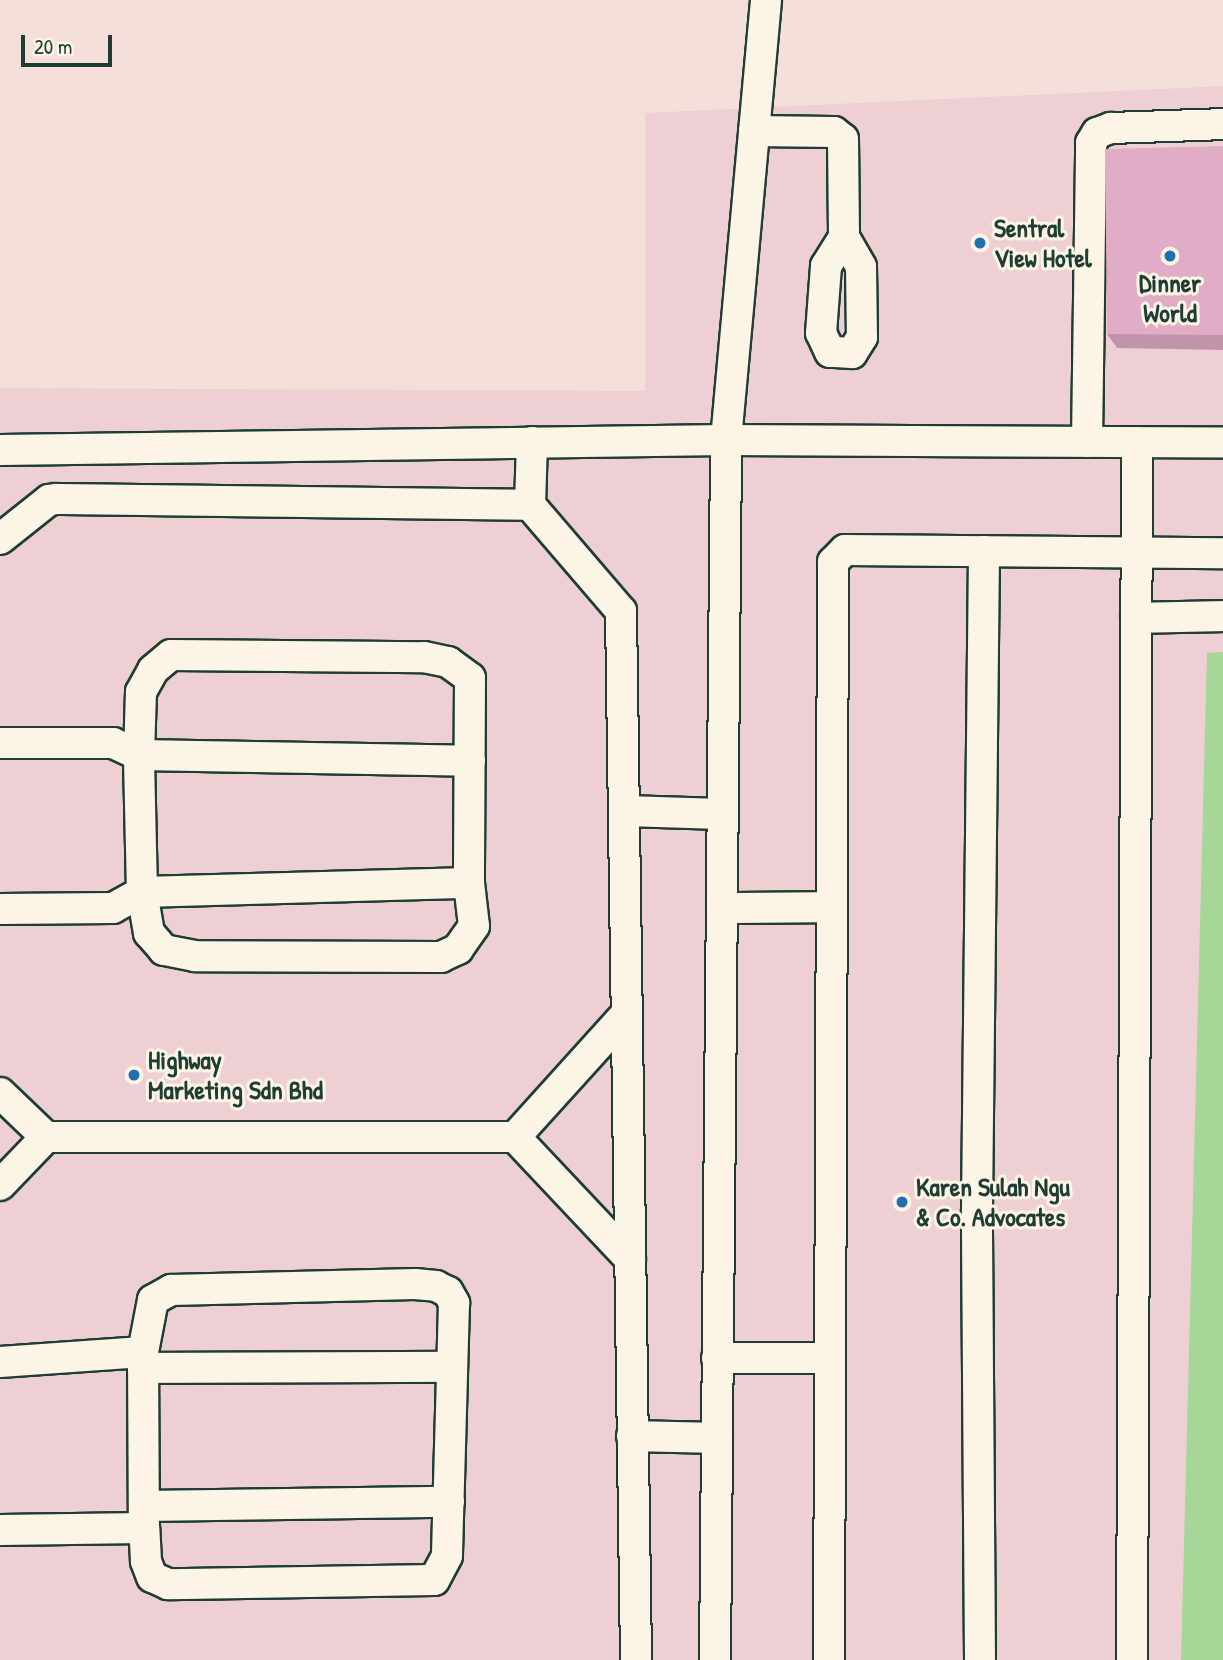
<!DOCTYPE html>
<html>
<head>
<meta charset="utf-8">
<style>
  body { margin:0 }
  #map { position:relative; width:1223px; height:1660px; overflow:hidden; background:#f4dfdb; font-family:"Patrick Hand",sans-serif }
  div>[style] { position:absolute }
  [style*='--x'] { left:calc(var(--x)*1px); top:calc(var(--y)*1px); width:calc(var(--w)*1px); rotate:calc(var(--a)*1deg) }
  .built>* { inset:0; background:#eed0d4 }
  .green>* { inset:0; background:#a7d798 }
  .roads { filter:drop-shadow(2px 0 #1f3d34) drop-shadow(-2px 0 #1f3d34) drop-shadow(0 2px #1f3d34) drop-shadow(0 -2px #1f3d34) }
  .minor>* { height:30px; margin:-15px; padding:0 15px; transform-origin:15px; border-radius:15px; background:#fcf5e5 }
  .wall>* { inset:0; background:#c294a9 }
  .building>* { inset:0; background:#e1acc5 }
  .dots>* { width:19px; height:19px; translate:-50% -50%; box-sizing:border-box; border:4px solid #fcf5e5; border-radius:50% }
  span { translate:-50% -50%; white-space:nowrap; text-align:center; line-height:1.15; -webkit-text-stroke:6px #fcf5e5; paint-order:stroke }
  .poi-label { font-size:26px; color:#1f3d34; font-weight:700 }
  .left { translate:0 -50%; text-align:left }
  .scale { position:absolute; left:21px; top:35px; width:91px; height:32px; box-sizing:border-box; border:4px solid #1f3d34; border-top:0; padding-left:9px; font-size:21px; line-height:24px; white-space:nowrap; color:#1f3d34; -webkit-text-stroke:5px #fcf5e5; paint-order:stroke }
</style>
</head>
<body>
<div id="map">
  <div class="built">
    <i style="clip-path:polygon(1223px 86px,1223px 1660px,0 1660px,0 388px,645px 391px,645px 113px)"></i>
  </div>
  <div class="green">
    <i style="clip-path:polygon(1223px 652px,1223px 1660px,1181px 1660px,1207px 653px)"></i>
  </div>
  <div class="roads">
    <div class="minor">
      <i style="--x:754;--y:131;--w:80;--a:0.7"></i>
      <i style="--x:834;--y:132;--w:11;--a:38"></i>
      <i style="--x:843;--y:139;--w:98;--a:89.4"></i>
      <i style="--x:844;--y:237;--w:34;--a:60"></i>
      <i style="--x:861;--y:267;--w:70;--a:89.2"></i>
      <i style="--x:862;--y:337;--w:19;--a:122"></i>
      <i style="--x:852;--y:353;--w:22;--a:-177"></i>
      <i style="--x:830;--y:352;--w:21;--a:-115"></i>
      <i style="--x:821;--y:333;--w:67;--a:-85.7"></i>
      <i style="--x:826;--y:266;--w:34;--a:-58"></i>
      <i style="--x:532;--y:442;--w:63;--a:91.8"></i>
      <i style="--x:530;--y:505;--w:140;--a:49.4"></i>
      <i style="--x:621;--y:611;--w:1049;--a:89.18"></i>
      <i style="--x:1087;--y:442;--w:299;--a:-89.2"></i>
      <i style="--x:1091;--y:143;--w:12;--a:-59"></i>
      <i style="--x:1097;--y:133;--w:15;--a:-20"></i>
      <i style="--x:1111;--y:128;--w:112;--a:-2"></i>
      <i style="--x:0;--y:450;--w:726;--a:-0.79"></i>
      <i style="--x:726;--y:440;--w:497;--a:0.3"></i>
      <i style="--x:0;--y:539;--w:63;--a:-38.5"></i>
      <i style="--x:49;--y:500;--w:7;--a:-8"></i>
      <i style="--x:56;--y:499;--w:474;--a:0.7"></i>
      <i style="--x:1136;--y:618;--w:87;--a:-1.3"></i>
      <i style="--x:171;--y:655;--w:253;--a:0.5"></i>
      <i style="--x:424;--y:657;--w:25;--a:12"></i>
      <i style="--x:448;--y:662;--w:27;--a:36"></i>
      <i style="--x:470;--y:678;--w:205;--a:90.3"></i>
      <i style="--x:469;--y:883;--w:43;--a:83.4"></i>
      <i style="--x:474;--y:926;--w:28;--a:125"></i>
      <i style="--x:458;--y:949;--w:19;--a:155"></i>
      <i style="--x:441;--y:957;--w:246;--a:-179.8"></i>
      <i style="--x:195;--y:956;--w:32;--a:-169"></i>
      <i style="--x:164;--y:950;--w:23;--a:-131"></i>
      <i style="--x:149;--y:933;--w:42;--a:-99.7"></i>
      <i style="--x:142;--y:892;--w:137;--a:-91.3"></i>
      <i style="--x:139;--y:755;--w:63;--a:-88.2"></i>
      <i style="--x:141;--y:692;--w:25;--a:-61"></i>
      <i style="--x:153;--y:670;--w:23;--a:-40"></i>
      <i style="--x:0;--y:743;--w:113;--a:0"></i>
      <i style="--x:113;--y:743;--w:29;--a:25"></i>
      <i style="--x:139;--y:755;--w:331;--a:1"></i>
      <i style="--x:625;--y:811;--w:97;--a:1.8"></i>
      <i style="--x:722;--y:908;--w:109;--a:-0.5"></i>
      <i style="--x:0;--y:909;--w:113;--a:-0.5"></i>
      <i style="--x:113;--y:908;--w:33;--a:-29"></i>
      <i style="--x:142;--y:892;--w:327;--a:-1.6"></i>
      <i style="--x:0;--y:1093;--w:64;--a:43.7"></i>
      <i style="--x:46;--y:1137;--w:469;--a:0"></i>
      <i style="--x:515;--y:1137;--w:168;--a:46.7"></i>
      <i style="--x:515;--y:1137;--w:166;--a:-47.9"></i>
      <i style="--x:0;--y:1185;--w:66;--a:-46.2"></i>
      <i style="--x:143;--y:1352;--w:172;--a:89.7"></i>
      <i style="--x:717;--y:1358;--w:113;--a:0"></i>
      <i style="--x:0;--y:1362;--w:143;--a:-4"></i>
      <i style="--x:143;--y:1352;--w:53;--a:-79.1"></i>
      <i style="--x:153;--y:1300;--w:21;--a:-29"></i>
      <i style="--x:171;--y:1290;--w:244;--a:-1.4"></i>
      <i style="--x:415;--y:1284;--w:21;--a:5"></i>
      <i style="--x:436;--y:1286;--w:13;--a:27"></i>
      <i style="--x:448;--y:1292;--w:13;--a:61"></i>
      <i style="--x:454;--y:1303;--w:253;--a:91.6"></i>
      <i style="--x:447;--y:1556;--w:27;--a:118"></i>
      <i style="--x:434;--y:1580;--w:266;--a:179.1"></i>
      <i style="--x:168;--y:1584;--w:17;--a:-156"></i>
      <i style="--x:152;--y:1577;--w:17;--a:-111"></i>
      <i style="--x:146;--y:1561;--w:33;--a:-93"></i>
      <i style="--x:144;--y:1528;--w:144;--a:179.2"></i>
      <i style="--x:143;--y:1368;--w:309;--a:-0.2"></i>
      <i style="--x:632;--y:1436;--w:85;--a:1.3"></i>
      <i style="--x:144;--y:1506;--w:305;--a:-0.8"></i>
      <i style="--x:715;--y:1660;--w:1220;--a:-89.48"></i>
      <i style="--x:726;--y:440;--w:442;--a:-84.8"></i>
      <i style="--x:829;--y:1660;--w:1098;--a:-89.79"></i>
      <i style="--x:833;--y:562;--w:17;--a:-45"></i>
      <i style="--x:845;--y:550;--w:378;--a:0.5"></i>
      <i style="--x:980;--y:1660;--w:450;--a:-90.4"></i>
      <i style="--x:977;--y:1210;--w:659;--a:-89.39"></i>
      <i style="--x:1132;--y:1660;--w:1218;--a:-89.76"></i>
    </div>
  </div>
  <div class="wall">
    <i style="clip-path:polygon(1223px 146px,1223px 350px,1117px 348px,1107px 334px)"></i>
  </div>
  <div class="building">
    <i style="clip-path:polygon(1223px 146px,1223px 335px,1107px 334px,1105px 149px)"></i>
  </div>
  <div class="dots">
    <i style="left:980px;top:243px;background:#1f6fb2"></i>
    <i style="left:1170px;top:256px;background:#1f6fb2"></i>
    <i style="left:134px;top:1075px;background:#1f6fb2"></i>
    <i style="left:902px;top:1202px;background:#1f6fb2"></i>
  </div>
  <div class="poi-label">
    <span class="left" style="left:994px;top:243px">Sentral<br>View Hotel</span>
    <span style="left:1170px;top:298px">Dinner<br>World</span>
    <span class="left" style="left:148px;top:1075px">Highway<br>Marketing Sdn Bhd</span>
    <span class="left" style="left:916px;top:1202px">Karen Sulah Ngu<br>&amp; Co. Advocates</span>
  </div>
  <div class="scale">20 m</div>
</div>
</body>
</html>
